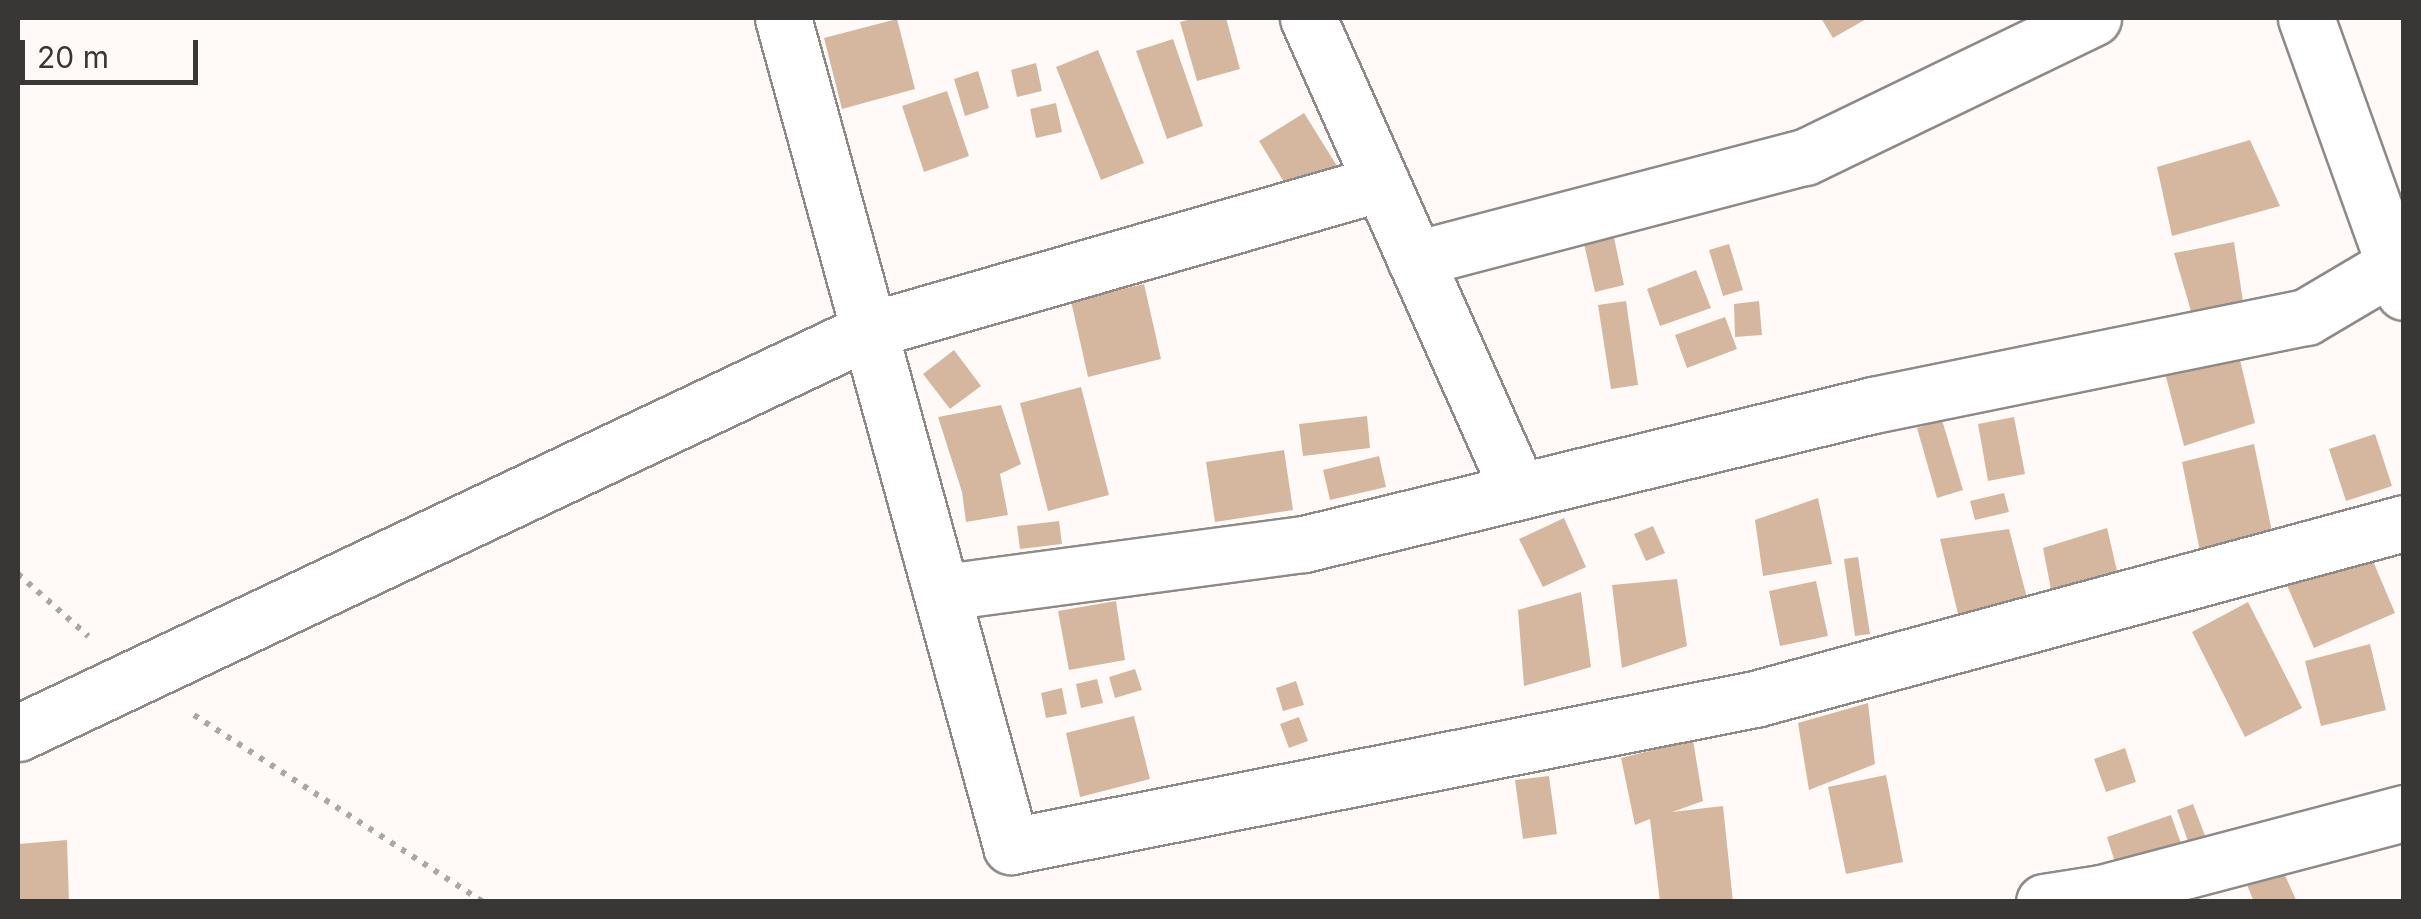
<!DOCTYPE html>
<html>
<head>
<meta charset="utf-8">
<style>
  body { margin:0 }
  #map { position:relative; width:2421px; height:919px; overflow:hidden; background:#fffaf7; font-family:Inter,sans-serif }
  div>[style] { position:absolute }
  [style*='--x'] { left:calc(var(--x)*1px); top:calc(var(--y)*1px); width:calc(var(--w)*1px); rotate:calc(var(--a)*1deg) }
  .building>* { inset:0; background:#d5b7a0 }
  .path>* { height:6px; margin-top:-3px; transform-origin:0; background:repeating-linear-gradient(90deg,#aaa7a5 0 5px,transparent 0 13px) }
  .roads { filter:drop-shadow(2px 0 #8f8a87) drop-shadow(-2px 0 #8f8a87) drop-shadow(0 2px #8f8a87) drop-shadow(0 -2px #8f8a87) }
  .street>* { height:55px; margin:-27.5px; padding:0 27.5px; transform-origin:27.5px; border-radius:27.5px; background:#fff }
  span { translate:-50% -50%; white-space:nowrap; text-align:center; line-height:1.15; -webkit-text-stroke:8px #fffaf7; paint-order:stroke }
  .frame { position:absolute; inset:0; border:20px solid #383735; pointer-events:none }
  .scale { position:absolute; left:20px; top:40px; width:178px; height:45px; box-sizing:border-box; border:5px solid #383735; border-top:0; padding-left:12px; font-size:30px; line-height:35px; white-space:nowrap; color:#383735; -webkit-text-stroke:8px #fffaf7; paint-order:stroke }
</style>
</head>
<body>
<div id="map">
  <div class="building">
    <i style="clip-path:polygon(1195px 18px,1226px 18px,1240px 69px,1197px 81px,1180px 22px)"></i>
    <i style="clip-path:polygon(1821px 18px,1868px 18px,1833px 38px)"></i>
    <i style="clip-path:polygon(897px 19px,915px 89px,842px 109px,824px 38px)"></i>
    <i style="clip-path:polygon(1173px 39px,1203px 126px,1167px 139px,1136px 51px)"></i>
    <i style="clip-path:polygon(1098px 50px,1144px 163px,1101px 180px,1056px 67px)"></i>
    <i style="clip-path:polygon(1036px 63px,1042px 91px,1017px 97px,1011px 70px)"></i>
    <i style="clip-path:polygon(978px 71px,989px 108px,965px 116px,954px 79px)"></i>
    <i style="clip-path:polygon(947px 91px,969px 156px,924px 172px,902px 106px)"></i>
    <i style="clip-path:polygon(1056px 103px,1062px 132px,1036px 138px,1030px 109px)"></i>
    <i style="clip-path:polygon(1304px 113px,1337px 166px,1292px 195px,1259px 141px)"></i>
    <i style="clip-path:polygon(2250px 140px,2280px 206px,2172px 236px,2157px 167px)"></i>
    <i style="clip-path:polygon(1612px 228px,1624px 285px,1595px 292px,1582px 235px)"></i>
    <i style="clip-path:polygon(2234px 242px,2244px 308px,2193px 318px,2174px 253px)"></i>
    <i style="clip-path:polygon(1729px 244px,1743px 290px,1723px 296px,1709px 250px)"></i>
    <i style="clip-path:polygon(1696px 270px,1711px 308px,1660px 326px,1647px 289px)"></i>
    <i style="clip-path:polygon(1144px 284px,1161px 359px,1088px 377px,1071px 301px)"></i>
    <i style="clip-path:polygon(1626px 301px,1638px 385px,1611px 389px,1598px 305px)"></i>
    <i style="clip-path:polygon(1759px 301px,1762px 335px,1735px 337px,1734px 304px)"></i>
    <i style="clip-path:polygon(1725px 317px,1737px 349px,1687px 368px,1675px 335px)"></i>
    <i style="clip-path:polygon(954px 350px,981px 386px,950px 409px,923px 374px)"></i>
    <i style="clip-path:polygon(2240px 360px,2255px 423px,2184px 446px,2165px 373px)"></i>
    <i style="clip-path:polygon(1081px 387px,1109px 495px,1048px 511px,1020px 403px)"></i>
    <i style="clip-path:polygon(1001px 405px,1021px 464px,1000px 474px,1008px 515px,966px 522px,962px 492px,938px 417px)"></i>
    <i style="clip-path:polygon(1367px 416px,1370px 448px,1303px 456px,1299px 424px)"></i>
    <i style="clip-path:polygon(2014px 417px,2025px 474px,1988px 481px,1978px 424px)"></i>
    <i style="clip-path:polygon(1942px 420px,1963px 490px,1937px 498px,1917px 428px)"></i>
    <i style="clip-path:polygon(2375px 434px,2392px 486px,2346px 501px,2329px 449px)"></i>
    <i style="clip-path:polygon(2254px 444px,2275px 546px,2203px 566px,2182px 462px)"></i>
    <i style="clip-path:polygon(1284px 450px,1293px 510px,1215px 522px,1206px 462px)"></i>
    <i style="clip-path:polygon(1379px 456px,1386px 487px,1330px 500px,1323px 470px)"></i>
    <i style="clip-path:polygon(2004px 493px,2009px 512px,1975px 520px,1970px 501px)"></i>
    <i style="clip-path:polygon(1818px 498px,1832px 564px,1763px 576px,1755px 520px)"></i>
    <i style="clip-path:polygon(1564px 518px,1586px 567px,1543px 587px,1519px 539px)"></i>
    <i style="clip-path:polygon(1059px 521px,1062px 544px,1020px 549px,1017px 526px)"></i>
    <i style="clip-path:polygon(1653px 526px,1665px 553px,1646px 561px,1634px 534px)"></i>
    <i style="clip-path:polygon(2107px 528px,2121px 588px,2054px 605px,2043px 548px)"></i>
    <i style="clip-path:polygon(2009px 529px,2027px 598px,1958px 614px,1940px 539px)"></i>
    <i style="clip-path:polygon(2367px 547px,2395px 613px,2314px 648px,2286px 583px)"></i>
    <i style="clip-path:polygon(1858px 557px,1870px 634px,1855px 636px,1844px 559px)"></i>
    <i style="clip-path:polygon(1677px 579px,1687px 646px,1622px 668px,1612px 585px)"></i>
    <i style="clip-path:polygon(1816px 581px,1828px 636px,1780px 646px,1769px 591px)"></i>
    <i style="clip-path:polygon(1581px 592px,1591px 667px,1524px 686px,1518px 610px)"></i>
    <i style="clip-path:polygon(1116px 601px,1125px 660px,1069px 670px,1058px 611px)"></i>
    <i style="clip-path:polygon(2248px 602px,2302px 708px,2245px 737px,2192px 632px)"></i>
    <i style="clip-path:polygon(2370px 644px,2386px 710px,2321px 726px,2305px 661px)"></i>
    <i style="clip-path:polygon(1135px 669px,1142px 690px,1115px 698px,1109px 677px)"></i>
    <i style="clip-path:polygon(1097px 679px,1103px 703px,1081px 708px,1076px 684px)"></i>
    <i style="clip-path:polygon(1296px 681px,1304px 705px,1283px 711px,1276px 688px)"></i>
    <i style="clip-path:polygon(1062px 688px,1067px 714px,1046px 718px,1041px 693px)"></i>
    <i style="clip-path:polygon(1868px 703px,1875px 764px,1809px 790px,1798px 723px)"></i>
    <i style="clip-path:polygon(1134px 716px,1150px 779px,1080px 797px,1066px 733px)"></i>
    <i style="clip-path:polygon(1299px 717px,1308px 741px,1289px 748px,1280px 724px)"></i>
    <i style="clip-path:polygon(1693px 740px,1703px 801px,1672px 812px,1723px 806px,1733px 902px,1660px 902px,1650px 819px,1635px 825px,1621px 758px)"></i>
    <i style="clip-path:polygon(2125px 748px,2136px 782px,2106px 792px,2094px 759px)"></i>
    <i style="clip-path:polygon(1886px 775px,1903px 862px,1846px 874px,1828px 787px)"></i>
    <i style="clip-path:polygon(1549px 776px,1557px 834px,1523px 839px,1515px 780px)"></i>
    <i style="clip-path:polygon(2193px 804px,2207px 841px,2190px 847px,2177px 810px)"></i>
    <i style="clip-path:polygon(2171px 815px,2184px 852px,2119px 875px,2107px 837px)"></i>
    <i style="clip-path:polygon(67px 840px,69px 902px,18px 902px,18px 844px)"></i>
    <i style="clip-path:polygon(2280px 864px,2297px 902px,2254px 902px,2245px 880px)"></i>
  </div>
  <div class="path">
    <i style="--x:18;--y:574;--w:94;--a:41.5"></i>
    <i style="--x:194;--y:715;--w:344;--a:32.9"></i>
  </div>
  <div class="roads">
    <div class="street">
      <i style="--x:783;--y:18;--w:859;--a:74.6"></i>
      <i style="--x:1011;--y:846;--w:758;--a:-11.18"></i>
      <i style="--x:1755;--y:699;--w:672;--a:-15.17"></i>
      <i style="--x:1308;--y:18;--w:517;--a:66.01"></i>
      <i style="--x:2306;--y:18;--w:291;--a:70.3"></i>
      <i style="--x:1415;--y:259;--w:403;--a:-14.7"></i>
      <i style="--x:1805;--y:157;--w:320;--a:-25.8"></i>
      <i style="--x:944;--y:592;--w:363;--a:-7.6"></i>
      <i style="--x:1304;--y:544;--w:586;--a:-13.73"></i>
      <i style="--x:1873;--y:405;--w:442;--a:-11.5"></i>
      <i style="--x:2306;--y:317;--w:114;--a:-30.6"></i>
      <i style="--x:18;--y:733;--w:943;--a:-25.31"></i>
      <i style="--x:870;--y:330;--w:532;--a:-16.05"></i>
      <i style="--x:2044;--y:902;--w:58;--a:-9"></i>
      <i style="--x:2101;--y:893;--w:313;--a:-14.8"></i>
    </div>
  </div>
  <div class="frame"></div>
  <div class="scale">20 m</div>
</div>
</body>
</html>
